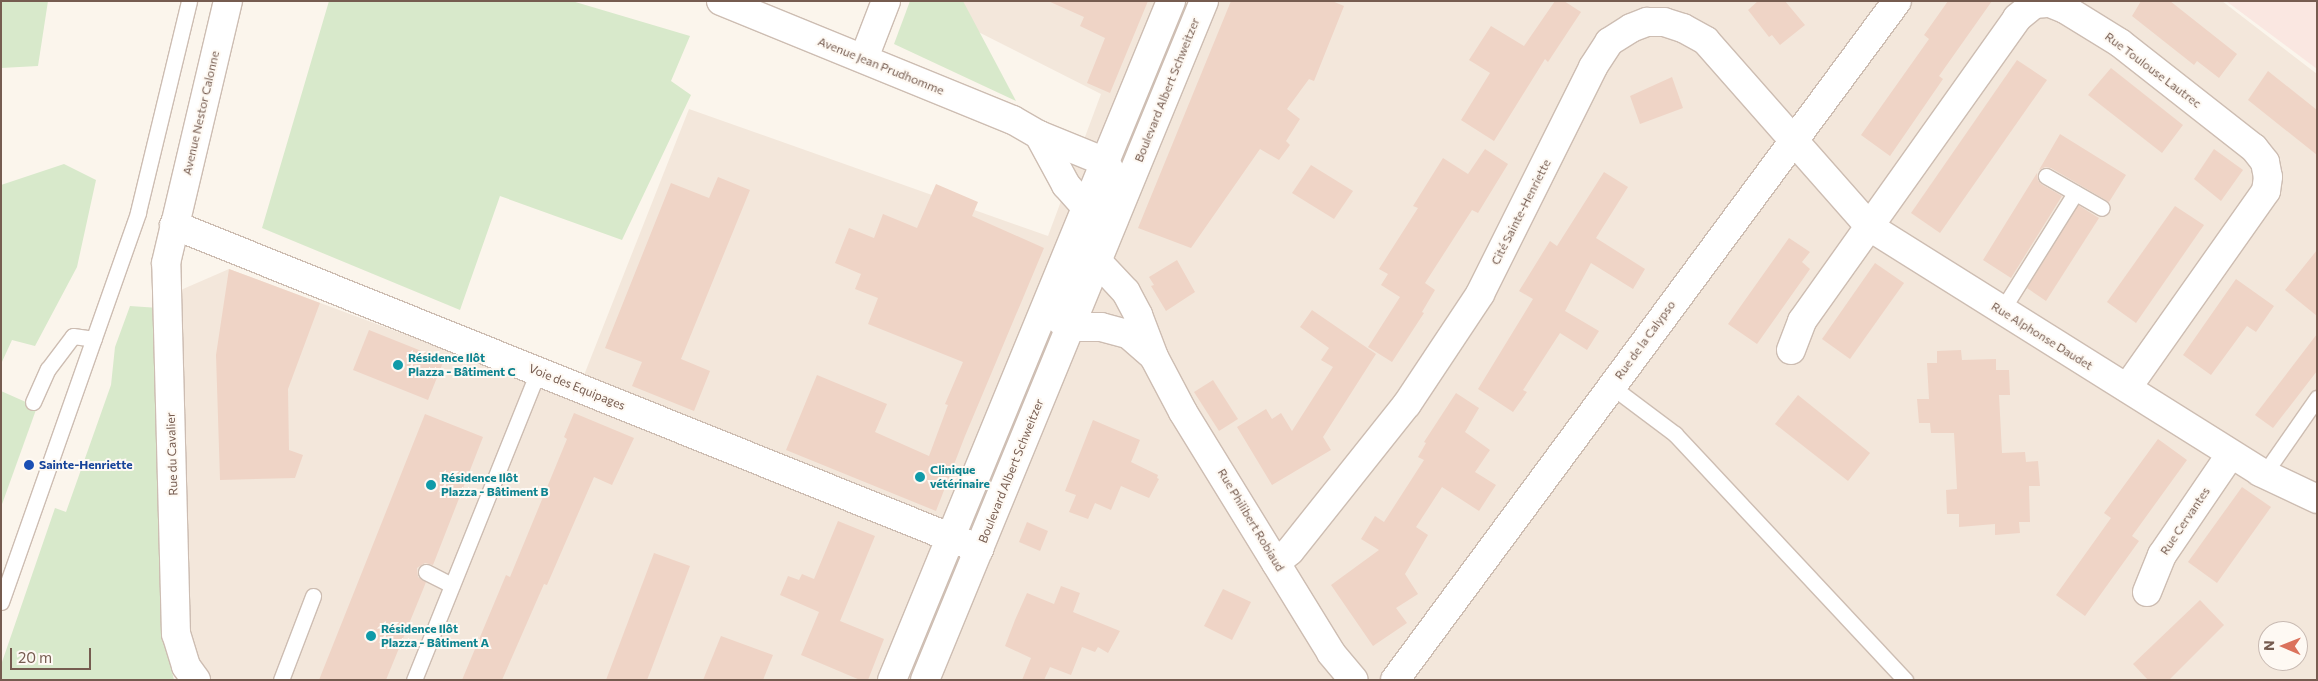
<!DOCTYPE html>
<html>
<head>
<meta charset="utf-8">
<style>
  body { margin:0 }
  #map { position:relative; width:2318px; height:681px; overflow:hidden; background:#fbf5ec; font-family:Commissioner,sans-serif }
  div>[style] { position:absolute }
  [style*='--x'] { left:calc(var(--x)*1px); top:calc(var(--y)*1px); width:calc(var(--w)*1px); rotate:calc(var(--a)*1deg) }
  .residential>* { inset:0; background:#f3e7db }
  .commercial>* { inset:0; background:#fae7e1 }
  .green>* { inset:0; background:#d8e9cb }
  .building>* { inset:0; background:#efd4c6 }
  .roads { filter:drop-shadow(1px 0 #cdbdb2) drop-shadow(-1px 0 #cdbdb2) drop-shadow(0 1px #cdbdb2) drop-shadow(0 -1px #cdbdb2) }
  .service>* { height:15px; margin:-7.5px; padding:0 7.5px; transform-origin:7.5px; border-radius:7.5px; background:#fff }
  .minor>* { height:28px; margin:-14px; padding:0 14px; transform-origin:14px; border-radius:14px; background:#fff }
  .tertiary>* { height:28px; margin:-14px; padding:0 14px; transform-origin:14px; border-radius:14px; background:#fff }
  .secondary>* { height:28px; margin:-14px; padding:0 14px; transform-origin:14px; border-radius:14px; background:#fff }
  .dots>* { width:14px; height:14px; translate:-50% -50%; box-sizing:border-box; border:2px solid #fef9f3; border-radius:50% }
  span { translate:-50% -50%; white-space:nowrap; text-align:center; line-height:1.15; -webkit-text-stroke:4px #fef9f3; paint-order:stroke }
  .street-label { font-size:12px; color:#765c50 }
  .culture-label { font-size:12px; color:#0d838f; font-weight:700 }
  .left { translate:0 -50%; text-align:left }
  .transit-label { font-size:12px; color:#164399; font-weight:700 }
  .frame { position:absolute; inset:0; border:2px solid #765c50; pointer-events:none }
  .north { position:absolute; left:2258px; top:621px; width:50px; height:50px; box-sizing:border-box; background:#fef9f3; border:1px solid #c8bab2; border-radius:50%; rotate:271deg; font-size:14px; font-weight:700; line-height:20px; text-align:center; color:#765c50 }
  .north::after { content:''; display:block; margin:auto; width:18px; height:22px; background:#db725c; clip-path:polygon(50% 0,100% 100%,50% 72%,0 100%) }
  .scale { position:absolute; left:10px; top:648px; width:81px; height:22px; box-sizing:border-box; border:2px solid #765c50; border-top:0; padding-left:6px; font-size:15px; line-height:18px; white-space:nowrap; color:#765c50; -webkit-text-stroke:4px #fef9f3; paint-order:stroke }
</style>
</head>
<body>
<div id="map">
  <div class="residential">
    <i style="clip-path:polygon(evenodd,917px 1px,2222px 1px,2317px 74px,2317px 680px,196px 680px,186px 666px,167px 296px,229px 269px,575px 398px,689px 109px,1048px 236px,1101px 94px,917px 1px,2268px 631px,2298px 631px,2298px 661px,2268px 661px,2268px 631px)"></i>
  </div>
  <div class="commercial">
    <i style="clip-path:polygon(2226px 1px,2317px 1px,2317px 69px)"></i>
  </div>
  <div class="green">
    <i style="clip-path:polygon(1px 1px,48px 1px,38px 66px,1px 68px)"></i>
    <i style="clip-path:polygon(329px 1px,572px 1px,690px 36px,671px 81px,691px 95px,622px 240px,500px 196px,460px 310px,262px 228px)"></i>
    <i style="clip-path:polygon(910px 1px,963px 1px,1016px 101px,894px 44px)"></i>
    <i style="clip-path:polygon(64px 164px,96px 180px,77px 267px,35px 346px,12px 340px,1px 364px,1px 185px)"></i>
    <i style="clip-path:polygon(130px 306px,159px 308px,165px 643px,174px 680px,1px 680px,1px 665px,55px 508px,66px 512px,111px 385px,115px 347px)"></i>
    <i style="clip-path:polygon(1px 391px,37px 407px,1px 507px)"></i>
  </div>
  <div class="building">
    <i style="clip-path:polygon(1048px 1px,1148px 1px,1110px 93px,1087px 83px,1105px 38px,1080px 26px,1084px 17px)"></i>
    <i style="clip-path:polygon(1231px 1px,1332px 1px,1344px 6px,1314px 81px,1309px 79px,1287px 109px,1300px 119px,1286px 141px,1290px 145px,1279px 160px,1260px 149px,1191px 248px,1138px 228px)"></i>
    <i style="clip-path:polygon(1555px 1px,1564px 1px,1581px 12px,1548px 62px,1545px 59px,1494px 141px,1461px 120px,1490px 73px,1469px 60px,1491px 26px,1524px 46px)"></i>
    <i style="clip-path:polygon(1758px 1px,1785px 1px,1805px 25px,1780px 45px,1772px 35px,1769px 37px,1748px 10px)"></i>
    <i style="clip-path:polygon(1948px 1px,1992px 1px,1939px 76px,1943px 79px,1890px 156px,1861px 135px,1929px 39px,1924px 35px)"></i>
    <i style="clip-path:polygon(2141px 1px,2170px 1px,2237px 54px,2219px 78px,2197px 61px,2194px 65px,2132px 16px)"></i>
    <i style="clip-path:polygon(2017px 60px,2047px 80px,1940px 233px,1911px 213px)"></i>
    <i style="clip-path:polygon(2111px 68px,2183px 125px,2162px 153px,2088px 95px)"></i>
    <i style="clip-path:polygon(2268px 71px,2317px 110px,2317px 155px,2248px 100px)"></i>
    <i style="clip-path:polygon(1672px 77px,1683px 108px,1640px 124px,1630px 96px)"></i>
    <i style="clip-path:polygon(2060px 134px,2126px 175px,2109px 202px,2051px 168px,2045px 167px,2039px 170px)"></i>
    <i style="clip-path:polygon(1485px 149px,1508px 164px,1478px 213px,1472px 210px,1425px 283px,1435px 290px,1422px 312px,1424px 313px,1392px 362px,1368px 347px,1400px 297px,1381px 285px,1388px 274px,1379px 269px,1418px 208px,1413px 206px,1443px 158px,1468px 174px)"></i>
    <i style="clip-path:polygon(2214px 149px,2243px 170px,2221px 201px,2194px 179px)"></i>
    <i style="clip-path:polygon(1311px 165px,1353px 191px,1334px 219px,1292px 193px)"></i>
    <i style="clip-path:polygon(1604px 172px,1628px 187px,1596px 238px,1645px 269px,1633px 289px,1591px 263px,1565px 311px,1599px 331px,1587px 350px,1560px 333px,1523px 390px,1527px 392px,1513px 412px,1478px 389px,1533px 299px,1519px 291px,1550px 241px,1557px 246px)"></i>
    <i style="clip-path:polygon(2037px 173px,2038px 180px,2041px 184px,2062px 196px,2011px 278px,1983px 260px)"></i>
    <i style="clip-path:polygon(718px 177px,750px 190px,681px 359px,710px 371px,694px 411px,632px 386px,642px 362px,605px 348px,671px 183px,709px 198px)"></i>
    <i style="clip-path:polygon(936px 184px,978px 202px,972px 216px,1044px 248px,965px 436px,936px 511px,786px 450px,817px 375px,887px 404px,875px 432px,929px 456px,948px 405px,945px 404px,963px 362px,868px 324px,878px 298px,855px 289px,861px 274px,835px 263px,849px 228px,874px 238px,883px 214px,917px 228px)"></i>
    <i style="clip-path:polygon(2078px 205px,2099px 218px,2046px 301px,2027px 288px)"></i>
    <i style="clip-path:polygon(2175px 206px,2204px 225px,2136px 323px,2107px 302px)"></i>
    <i style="clip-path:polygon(1789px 238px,1810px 252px,1802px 262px,1810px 269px,1757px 344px,1728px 324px)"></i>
    <i style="clip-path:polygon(2317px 250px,2317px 316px,2285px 290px)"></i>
    <i style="clip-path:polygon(1177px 260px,1195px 292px,1166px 311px,1151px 286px,1154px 285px,1149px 277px)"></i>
    <i style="clip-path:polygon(1875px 263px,1904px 283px,1850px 359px,1822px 339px)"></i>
    <i style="clip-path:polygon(229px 269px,320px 303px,288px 389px,289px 450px,303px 455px,295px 478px,220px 480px,216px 355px)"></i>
    <i style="clip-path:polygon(2236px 279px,2274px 306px,2256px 332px,2247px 326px,2211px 375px,2183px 355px)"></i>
    <i style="clip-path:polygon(1312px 310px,1376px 354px,1323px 437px,1331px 450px,1272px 485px,1237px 427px,1266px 409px,1272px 419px,1281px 413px,1292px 431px,1333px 367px,1321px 360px,1329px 348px,1300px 327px)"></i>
    <i style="clip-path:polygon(369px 330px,444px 360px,428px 400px,353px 370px)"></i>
    <i style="clip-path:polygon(2317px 334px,2317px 371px,2273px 428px,2255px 415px)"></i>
    <i style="clip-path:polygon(1961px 350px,1962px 360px,1996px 359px,1996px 370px,2009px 370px,2010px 395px,1999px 395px,2002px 453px,2025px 452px,2026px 462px,2038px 461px,2040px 486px,2029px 486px,2030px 522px,2019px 522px,2020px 533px,1995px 535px,1995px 524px,1959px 527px,1959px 514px,1947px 514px,1946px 490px,1957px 489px,1954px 433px,1931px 433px,1930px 423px,1919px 423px,1917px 399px,1929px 399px,1927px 363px,1937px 363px,1937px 351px)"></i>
    <i style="clip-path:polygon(1213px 380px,1238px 419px,1219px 431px,1194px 392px)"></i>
    <i style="clip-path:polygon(1456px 393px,1479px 408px,1465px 432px,1490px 450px,1475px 472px,1496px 485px,1479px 511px,1442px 487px,1416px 527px,1428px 535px,1405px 574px,1418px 594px,1396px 608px,1407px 623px,1373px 646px,1331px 585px,1379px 550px,1361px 539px,1375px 516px,1384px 522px,1424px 460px,1418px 457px,1426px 443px,1424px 442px)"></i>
    <i style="clip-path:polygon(1798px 395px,1870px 453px,1848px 481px,1775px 424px)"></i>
    <i style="clip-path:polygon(574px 413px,634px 438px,612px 485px,594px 477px,547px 585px,544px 584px,502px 680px,462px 680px,506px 575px,510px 577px,567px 439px,564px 437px)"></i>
    <i style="clip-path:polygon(425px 414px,483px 437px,433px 565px,425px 563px,417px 568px,418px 577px,426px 582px,422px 592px,386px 680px,319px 680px)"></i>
    <i style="clip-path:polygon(1093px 420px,1140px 440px,1131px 462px,1158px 475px,1157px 478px,1159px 479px,1149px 498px,1121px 486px,1111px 510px,1095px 503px,1088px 519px,1069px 512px,1076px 495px,1065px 491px)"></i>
    <i style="clip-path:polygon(2158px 439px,2187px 460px,2132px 536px,2139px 541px,2085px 616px,2056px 595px,2111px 518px,2104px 513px)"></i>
    <i style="clip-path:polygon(2242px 487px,2271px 507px,2217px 583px,2188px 562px)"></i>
    <i style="clip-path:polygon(838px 521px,875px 536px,840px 621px,884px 639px,868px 680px,860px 680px,801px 655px,819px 612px,780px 595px,788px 576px,799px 580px,802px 574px,814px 579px)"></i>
    <i style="clip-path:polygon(1027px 522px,1048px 531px,1040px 551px,1019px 542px)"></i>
    <i style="clip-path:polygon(654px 553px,690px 566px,651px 670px,647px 680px,606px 680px)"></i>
    <i style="clip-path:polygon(1061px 586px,1080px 593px,1073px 612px,1120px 631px,1108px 653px,1098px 647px,1095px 652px,1082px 647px,1071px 675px,1050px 667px,1044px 680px,1022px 680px,1031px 658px,1005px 646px,1015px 620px,1027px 593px,1054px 604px)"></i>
    <i style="clip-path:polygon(1223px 589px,1251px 602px,1232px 640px,1204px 626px)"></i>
    <i style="clip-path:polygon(2200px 600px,2224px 625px,2169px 680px,2148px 680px,2133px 664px)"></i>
    <i style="clip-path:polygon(721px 636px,773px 655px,763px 680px,703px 680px)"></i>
  </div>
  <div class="roads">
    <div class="service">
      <i style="--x:2046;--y:176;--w:64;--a:29.7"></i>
      <i style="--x:2002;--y:310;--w:138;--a:-58"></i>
      <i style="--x:1611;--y:386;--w:80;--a:36.9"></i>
      <i style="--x:1675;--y:434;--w:337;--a:46.9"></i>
      <i style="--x:33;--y:402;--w:36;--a:-66"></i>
      <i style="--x:48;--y:369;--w:41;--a:-52.9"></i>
      <i style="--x:73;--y:336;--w:21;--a:8"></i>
      <i style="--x:2264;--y:474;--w:93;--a:-55.1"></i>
      <i style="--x:426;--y:572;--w:29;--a:27"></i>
      <i style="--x:1;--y:602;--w:413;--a:-70.6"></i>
      <i style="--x:138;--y:212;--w:217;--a:-76.4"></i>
      <i style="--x:281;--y:680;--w:90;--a:-69.1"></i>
      <i style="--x:414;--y:680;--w:333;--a:-68.1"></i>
    </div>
    <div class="minor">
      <i style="--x:721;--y:1;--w:315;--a:22.2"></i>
      <i style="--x:1013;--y:120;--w:30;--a:30"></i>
      <i style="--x:1039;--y:135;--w:71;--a:22.2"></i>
      <i style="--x:864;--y:58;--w:61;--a:-68.9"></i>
      <i style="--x:1039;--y:135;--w:57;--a:61.6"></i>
      <i style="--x:1066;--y:185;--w:30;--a:48"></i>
      <i style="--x:174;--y:225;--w:868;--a:21.92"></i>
      <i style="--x:1791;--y:350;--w:31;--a:-69"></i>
      <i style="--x:1802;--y:321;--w:372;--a:-54.6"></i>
      <i style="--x:2017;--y:18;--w:22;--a:-39"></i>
      <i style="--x:2034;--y:4;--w:16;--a:-4"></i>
      <i style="--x:2050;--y:3;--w:16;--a:22"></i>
      <i style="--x:2065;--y:9;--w:65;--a:31.7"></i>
      <i style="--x:2120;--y:43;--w:170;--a:38.1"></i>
      <i style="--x:2254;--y:148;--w:18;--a:52"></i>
      <i style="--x:2265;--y:162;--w:15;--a:79"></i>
      <i style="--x:2268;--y:177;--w:14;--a:98"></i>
      <i style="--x:2266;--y:191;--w:241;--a:125.2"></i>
      <i style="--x:1276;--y:563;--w:18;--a:-41"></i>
      <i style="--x:1290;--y:551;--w:188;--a:-51.5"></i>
      <i style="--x:1407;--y:404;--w:132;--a:-56.4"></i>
      <i style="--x:1480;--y:294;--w:254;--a:-63.5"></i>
      <i style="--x:1593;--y:67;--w:30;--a:-57"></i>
      <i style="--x:1609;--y:42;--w:26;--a:-32"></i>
      <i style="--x:1631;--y:28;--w:17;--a:-21"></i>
      <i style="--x:1647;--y:22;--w:17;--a:0"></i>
      <i style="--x:1664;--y:22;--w:20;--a:18"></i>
      <i style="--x:1683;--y:28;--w:26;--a:29"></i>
      <i style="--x:1706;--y:41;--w:248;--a:48.6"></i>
      <i style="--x:1870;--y:227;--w:461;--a:32.1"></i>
      <i style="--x:2260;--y:472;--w:63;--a:25.3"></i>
      <i style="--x:2147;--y:592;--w:40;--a:-68"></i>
      <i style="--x:2162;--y:555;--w:122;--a:-55.7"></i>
      <i style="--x:196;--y:680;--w:17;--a:-126"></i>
      <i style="--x:186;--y:666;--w:34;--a:-107"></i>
      <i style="--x:176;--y:634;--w:371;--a:-91.5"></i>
      <i style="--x:166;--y:263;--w:269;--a:-76.7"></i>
      <i style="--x:1395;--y:680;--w:844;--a:-53.52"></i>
    </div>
    <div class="tertiary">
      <i style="--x:1105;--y:162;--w:23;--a:59"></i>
      <i style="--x:1117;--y:182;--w:73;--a:111.7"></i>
      <i style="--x:1090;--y:250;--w:13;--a:58"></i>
      <i style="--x:1097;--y:261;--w:42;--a:46.9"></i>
      <i style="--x:1126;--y:292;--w:26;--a:62"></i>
      <i style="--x:1138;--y:315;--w:45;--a:69.1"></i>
      <i style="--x:1154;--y:357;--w:62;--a:62.2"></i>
      <i style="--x:1183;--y:412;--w:283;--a:58.4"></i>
      <i style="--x:1331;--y:653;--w:35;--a:50"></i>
      <i style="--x:1057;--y:317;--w:92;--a:-67.6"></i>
      <i style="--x:1057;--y:317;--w:15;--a:42"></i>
      <i style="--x:1068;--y:327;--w:33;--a:0"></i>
      <i style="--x:1101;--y:327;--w:28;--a:15"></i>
      <i style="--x:1128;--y:334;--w:33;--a:41"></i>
    </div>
    <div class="secondary">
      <i style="--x:892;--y:680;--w:734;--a:-67.66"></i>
      <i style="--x:925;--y:680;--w:734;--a:-67.66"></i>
    </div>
  </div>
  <div class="dots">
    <i style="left:398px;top:365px;background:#0f9aa8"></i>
    <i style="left:29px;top:465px;background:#1a4fb4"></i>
    <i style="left:920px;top:477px;background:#0f9aa8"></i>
    <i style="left:431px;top:485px;background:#0f9aa8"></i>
    <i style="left:371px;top:636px;background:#0f9aa8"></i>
  </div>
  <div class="street-label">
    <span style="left:881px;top:66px;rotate:22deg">Avenue Jean Prudhomme</span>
    <span style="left:2153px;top:70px;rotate:37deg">Rue Toulouse Lautrec</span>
    <span style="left:1167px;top:90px;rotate:-68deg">Boulevard Albert Schweitzer</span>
    <span style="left:201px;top:113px;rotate:-77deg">Avenue Nestor Calonne</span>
    <span style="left:1521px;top:212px;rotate:-63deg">Cité Sainte-Henriette</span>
    <span style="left:2042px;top:336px;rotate:32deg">Rue Alphonse Daudet</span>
    <span style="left:1645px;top:340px;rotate:-54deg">Rue de la Calypso</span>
    <span style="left:577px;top:387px;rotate:22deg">Voie des Equipages</span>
    <span style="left:172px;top:454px;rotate:-92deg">Rue du Cavalier</span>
    <span style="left:1011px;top:471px;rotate:-68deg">Boulevard Albert Schweitzer</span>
    <span style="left:1251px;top:520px;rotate:59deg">Rue Philibert Robiaud</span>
    <span style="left:2185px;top:521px;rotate:-56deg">Rue Cervantes</span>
  </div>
  <div class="culture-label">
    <span class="left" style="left:408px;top:365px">Résidence Ilôt<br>Plazza - Bâtiment C</span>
    <span class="left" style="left:930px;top:477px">Clinique<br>vétérinaire</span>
    <span class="left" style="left:441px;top:485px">Résidence Ilôt<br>Plazza - Bâtiment B</span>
    <span class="left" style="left:381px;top:636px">Résidence Ilôt<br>Plazza - Bâtiment A</span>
  </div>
  <div class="transit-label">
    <span class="left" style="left:39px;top:465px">Sainte-Henriette</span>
  </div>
  <div class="frame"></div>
  <div class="north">N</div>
  <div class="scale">20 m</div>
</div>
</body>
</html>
